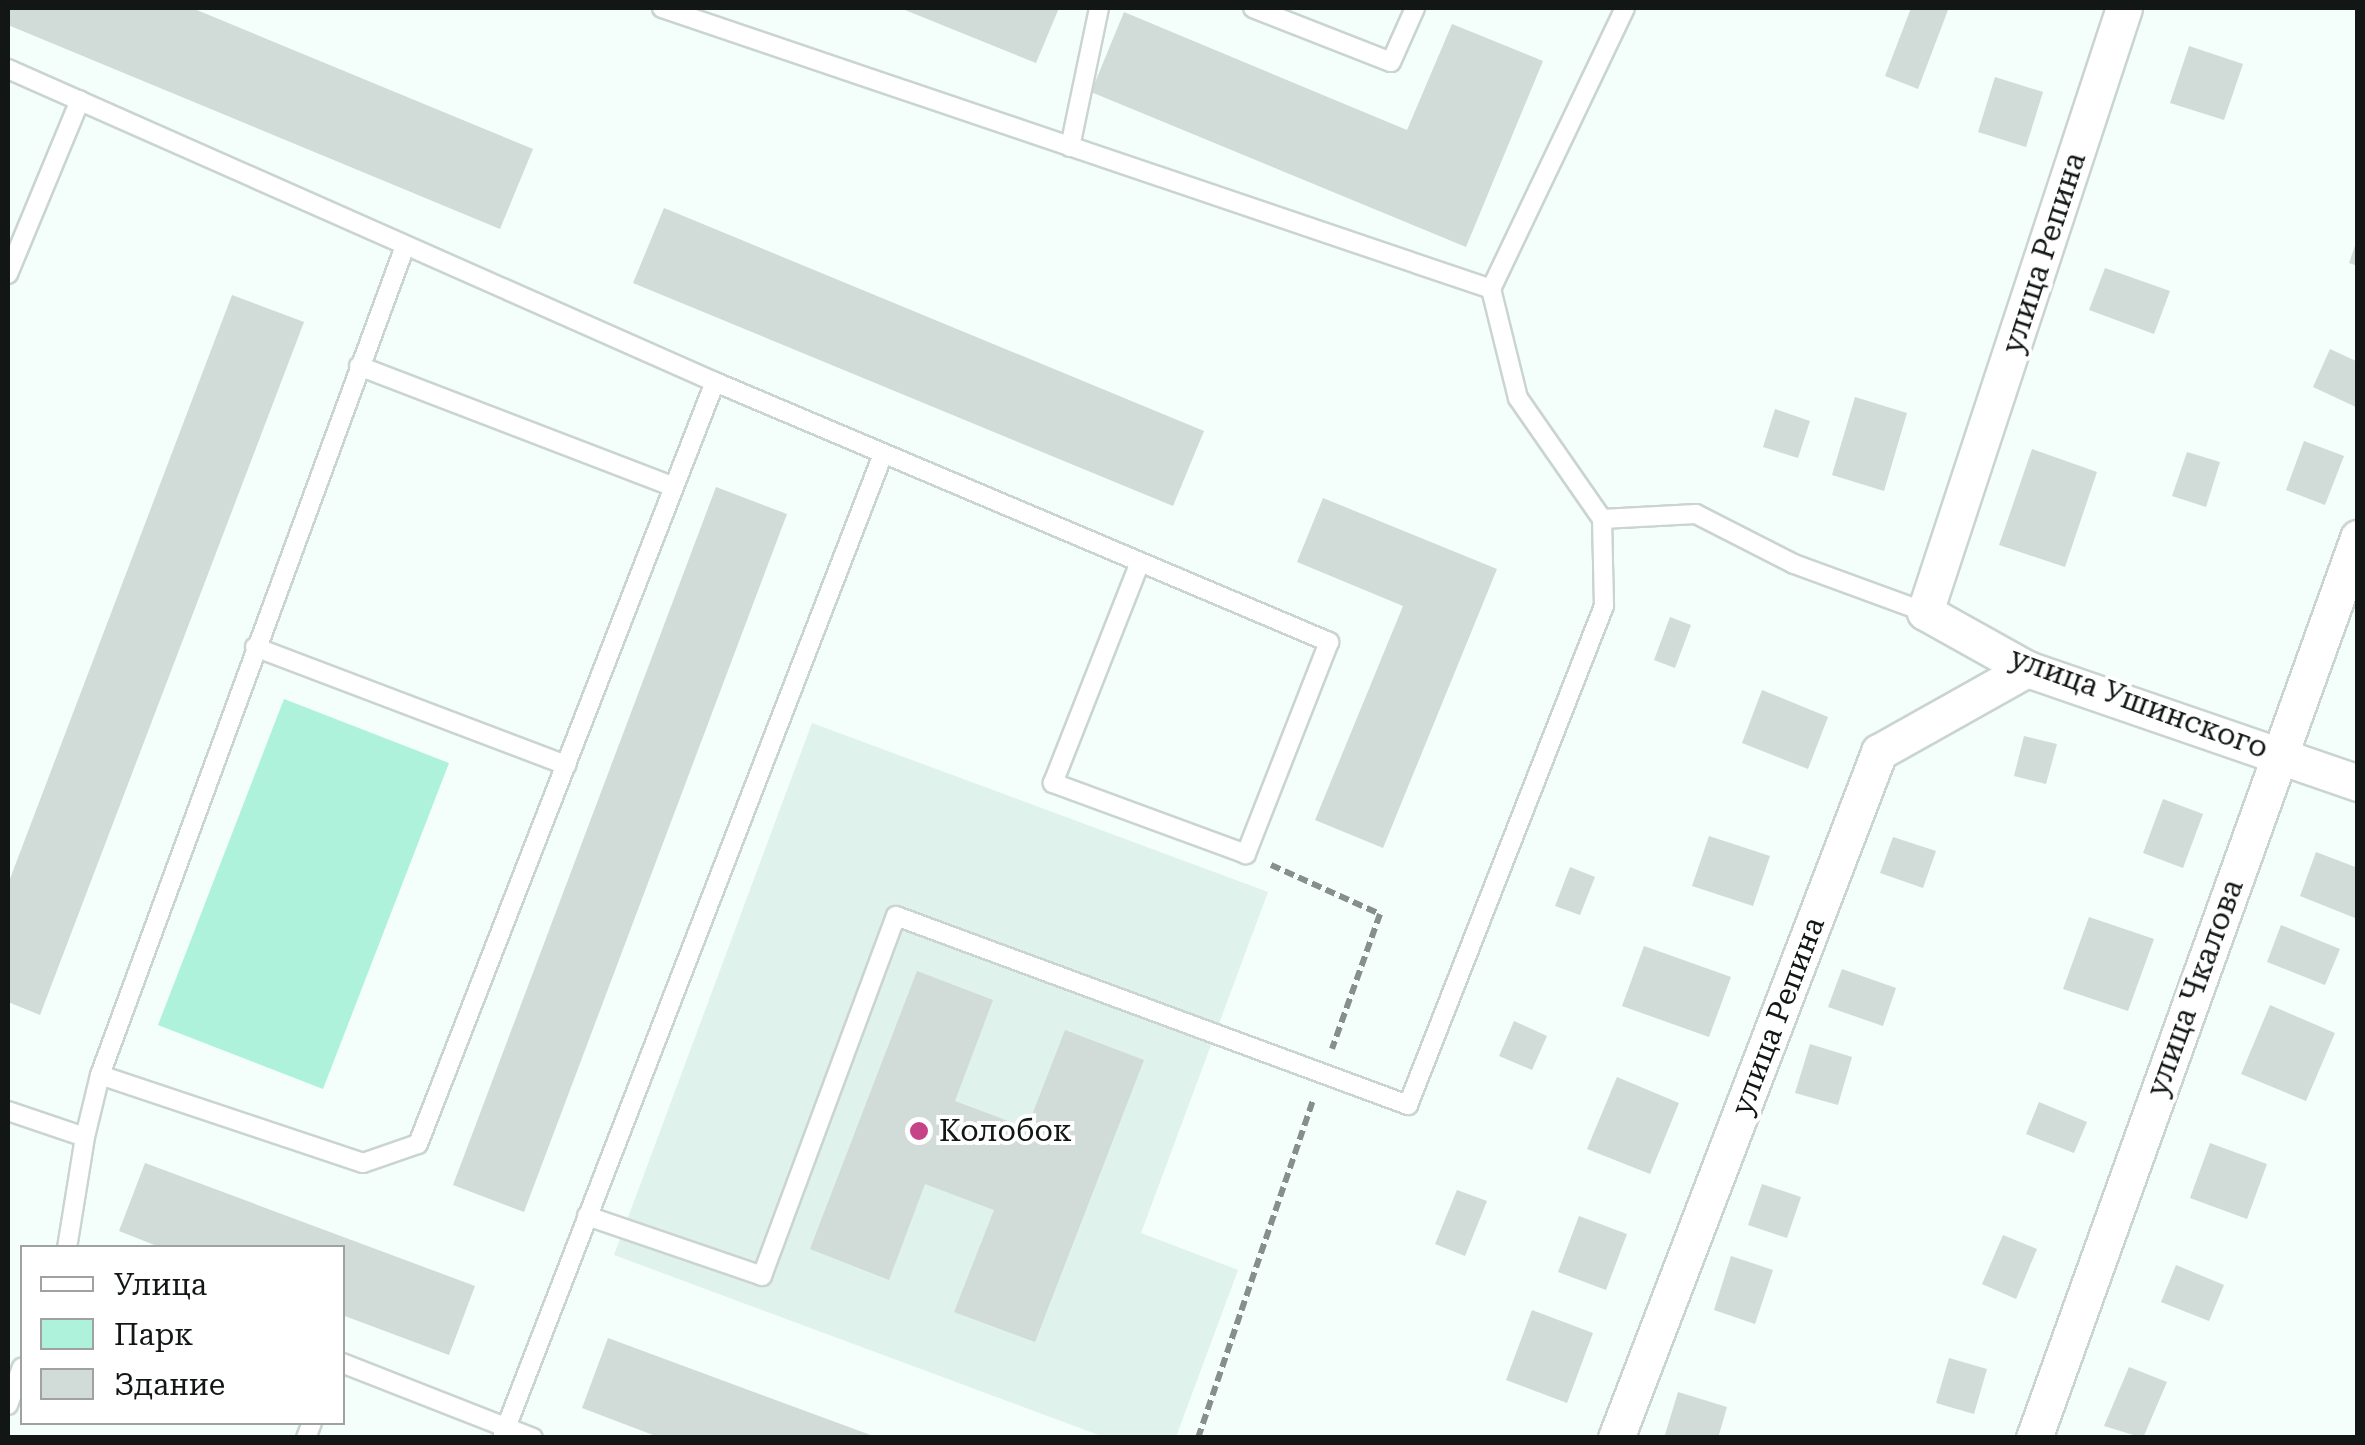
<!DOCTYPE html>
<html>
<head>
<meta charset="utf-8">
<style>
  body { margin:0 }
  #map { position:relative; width:2365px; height:1445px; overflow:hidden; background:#f4fefa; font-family:"Roboto Serif",serif }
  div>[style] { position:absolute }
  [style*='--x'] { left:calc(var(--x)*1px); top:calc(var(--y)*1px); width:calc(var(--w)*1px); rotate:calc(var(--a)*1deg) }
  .built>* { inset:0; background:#dff2eb }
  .green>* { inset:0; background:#aef2db }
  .building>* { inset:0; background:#d1dbd7 }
  .path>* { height:6px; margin-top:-3px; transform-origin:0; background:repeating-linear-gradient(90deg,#878f8c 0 10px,transparent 0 15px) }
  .roads { filter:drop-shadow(2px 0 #cad4d0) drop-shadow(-2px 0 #cad4d0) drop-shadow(0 2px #cad4d0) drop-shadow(0 -2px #cad4d0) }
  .lane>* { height:18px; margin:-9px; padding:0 9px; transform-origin:9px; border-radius:9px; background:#fff }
  .street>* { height:35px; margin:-17.5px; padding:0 17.5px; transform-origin:17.5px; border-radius:17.5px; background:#fff }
  .dots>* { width:28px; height:28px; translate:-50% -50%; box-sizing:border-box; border:5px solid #fff; border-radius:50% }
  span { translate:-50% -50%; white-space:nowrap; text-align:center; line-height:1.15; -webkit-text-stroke:8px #fff; paint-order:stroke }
  .street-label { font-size:30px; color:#121615 }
  .poi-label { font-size:30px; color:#121615 }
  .left { translate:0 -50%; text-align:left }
  .frame { position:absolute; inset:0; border:10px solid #121615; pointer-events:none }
  .legend { position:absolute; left:20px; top:1245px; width:325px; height:180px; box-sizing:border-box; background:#fff; border:2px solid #a0a2a1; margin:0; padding:12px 18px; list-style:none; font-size:30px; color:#121615 }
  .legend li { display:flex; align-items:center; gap:20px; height:50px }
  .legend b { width:50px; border:2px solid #a0a2a1 }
</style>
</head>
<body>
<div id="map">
  <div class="built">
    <i style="clip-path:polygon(812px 723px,1268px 892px,1141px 1233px,1238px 1270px,1176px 1437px,1104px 1437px,614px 1255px)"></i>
  </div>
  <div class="green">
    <i style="clip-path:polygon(284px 699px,449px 763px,323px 1089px,158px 1025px)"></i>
  </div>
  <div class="building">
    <i style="clip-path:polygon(8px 8px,192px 8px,533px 149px,500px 229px,8px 25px)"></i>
    <i style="clip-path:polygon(900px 8px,1059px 8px,1036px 63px)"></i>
    <i style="clip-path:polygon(1911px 8px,1948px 10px,1918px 89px,1885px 76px)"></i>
    <i style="clip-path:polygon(1124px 12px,1407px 130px,1452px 24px,1543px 61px,1466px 247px,1091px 92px)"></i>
    <i style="clip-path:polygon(2189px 46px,2243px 64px,2224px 120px,2170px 103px)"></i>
    <i style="clip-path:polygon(1995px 77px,2043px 92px,2026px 147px,1978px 132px)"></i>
    <i style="clip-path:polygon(664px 208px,1204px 431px,1173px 506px,633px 283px)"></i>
    <i style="clip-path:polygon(2357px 240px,2358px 240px,2358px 266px,2349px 263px)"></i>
    <i style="clip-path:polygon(2105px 268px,2170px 291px,2154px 334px,2089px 310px)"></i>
    <i style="clip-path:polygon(232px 295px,304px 322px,40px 1015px,8px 1002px,8px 884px)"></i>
    <i style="clip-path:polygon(2330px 349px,2358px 362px,2358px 408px,2313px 387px)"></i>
    <i style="clip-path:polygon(1855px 397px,1907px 413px,1884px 491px,1832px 475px)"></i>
    <i style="clip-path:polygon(1775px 409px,1810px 421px,1798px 458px,1763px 447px)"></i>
    <i style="clip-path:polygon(2304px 441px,2344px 456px,2325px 505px,2286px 490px)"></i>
    <i style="clip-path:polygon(2032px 449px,2097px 472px,2065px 567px,1999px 545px)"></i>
    <i style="clip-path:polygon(2187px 452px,2220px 462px,2206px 507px,2172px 496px)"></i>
    <i style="clip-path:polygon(716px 487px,787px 514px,524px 1212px,453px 1185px)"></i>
    <i style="clip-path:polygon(1323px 498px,1497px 569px,1383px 848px,1315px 820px,1403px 606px,1297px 562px)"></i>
    <i style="clip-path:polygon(1670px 617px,1691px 625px,1675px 668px,1654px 660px)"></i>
    <i style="clip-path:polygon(1762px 690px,1828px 717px,1808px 769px,1742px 743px)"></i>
    <i style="clip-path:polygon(2024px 736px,2057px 744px,2046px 784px,2014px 776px)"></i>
    <i style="clip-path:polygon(2163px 799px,2203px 814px,2183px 868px,2143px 853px)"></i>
    <i style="clip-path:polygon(1709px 836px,1770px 856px,1753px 906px,1692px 886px)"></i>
    <i style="clip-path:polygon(1893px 837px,1936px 851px,1923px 888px,1880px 873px)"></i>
    <i style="clip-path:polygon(2316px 852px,2358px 868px,2355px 918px,2300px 896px)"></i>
    <i style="clip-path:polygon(1570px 867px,1595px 877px,1580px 915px,1555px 906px)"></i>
    <i style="clip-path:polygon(2089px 917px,2154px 939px,2128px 1011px,2063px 989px)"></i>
    <i style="clip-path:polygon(2281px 925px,2340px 949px,2325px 985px,2267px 962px)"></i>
    <i style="clip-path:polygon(1644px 946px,1731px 977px,1709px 1037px,1622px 1006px)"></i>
    <i style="clip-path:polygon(1842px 969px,1896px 988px,1883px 1026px,1828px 1007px)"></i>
    <i style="clip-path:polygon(917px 971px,993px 1000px,955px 1101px,1027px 1128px,1065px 1030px,1144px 1060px,1035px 1342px,954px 1312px,994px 1210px,925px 1184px,889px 1280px,810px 1249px)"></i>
    <i style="clip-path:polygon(2270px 1005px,2335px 1033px,2306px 1101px,2241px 1074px)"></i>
    <i style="clip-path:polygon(1514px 1021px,1547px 1036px,1532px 1070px,1499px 1056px)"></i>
    <i style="clip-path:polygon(1810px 1044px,1852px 1057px,1838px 1105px,1795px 1093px)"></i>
    <i style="clip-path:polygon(1617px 1077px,1679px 1103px,1650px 1174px,1587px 1149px)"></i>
    <i style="clip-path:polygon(2039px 1102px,2087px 1122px,2074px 1153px,2026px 1134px)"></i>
    <i style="clip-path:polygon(2210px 1143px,2267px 1164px,2247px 1219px,2190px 1198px)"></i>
    <i style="clip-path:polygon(145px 1163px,475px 1286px,449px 1355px,342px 1315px,342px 1248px,162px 1248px,119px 1231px)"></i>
    <i style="clip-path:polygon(1762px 1184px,1801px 1197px,1787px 1238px,1748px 1225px)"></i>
    <i style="clip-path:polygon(1457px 1190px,1487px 1201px,1465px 1256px,1435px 1244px)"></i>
    <i style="clip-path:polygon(1579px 1216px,1627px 1234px,1606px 1290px,1558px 1272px)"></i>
    <i style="clip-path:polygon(2003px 1235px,2037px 1249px,2016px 1299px,1982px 1284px)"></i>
    <i style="clip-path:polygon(1731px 1256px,1773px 1270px,1755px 1324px,1714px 1310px)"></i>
    <i style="clip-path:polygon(2176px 1265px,2224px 1285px,2209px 1321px,2161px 1302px)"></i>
    <i style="clip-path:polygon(1532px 1310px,1593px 1333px,1567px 1403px,1506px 1380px)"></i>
    <i style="clip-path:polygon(608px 1338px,876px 1437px,876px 1438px,661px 1438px,582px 1408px)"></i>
    <i style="clip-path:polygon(1949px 1358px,1987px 1369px,1974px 1414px,1936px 1403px)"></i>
    <i style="clip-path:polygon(2129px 1367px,2167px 1382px,2143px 1438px,2104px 1426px)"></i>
    <i style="clip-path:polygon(1678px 1392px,1727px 1407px,1718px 1438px,1664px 1438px)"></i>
  </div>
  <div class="path">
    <i style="--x:1271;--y:865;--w:120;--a:24.2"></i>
    <i style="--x:1380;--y:914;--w:143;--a:109.6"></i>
    <i style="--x:1198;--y:1438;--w:359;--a:-71.2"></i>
  </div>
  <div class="roads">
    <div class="lane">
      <i style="--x:662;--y:8;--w:875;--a:18.72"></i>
      <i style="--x:1491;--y:289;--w:112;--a:76.1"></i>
      <i style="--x:1518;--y:398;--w:147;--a:55.2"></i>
      <i style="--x:1602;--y:519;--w:94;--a:-3"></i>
      <i style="--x:1696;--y:514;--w:110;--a:27"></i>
      <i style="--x:1794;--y:564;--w:140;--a:20.1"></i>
      <i style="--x:1253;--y:8;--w:148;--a:21.4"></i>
      <i style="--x:1391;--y:62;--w:59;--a:-66"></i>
      <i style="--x:8;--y:69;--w:773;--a:23.88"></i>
      <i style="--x:715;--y:382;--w:667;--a:22.95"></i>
      <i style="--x:1329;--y:642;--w:228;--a:111.4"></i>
      <i style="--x:1246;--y:854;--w:206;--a:-159.8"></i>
      <i style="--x:1053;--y:783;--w:234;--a:-68.5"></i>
      <i style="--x:1070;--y:147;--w:142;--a:-78.2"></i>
      <i style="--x:8;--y:274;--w:188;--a:-67.5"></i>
      <i style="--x:1491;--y:289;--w:311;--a:-64.5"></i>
      <i style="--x:359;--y:366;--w:337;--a:21"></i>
      <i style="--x:255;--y:647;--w:333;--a:20.8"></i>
      <i style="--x:100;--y:1075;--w:277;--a:18.5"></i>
      <i style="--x:363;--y:1163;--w:58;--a:-19.1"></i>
      <i style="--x:418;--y:1144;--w:818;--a:-68.71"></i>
      <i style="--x:8;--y:1111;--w:81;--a:18.7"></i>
      <i style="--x:85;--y:1137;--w:112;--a:99.2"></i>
      <i style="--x:85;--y:1137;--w:64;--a:-76.4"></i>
      <i style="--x:100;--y:1075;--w:883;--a:-69.8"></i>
      <i style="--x:587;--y:1216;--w:185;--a:18.9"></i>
      <i style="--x:762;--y:1276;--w:384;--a:-69.6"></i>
      <i style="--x:896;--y:916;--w:546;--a:20.26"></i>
      <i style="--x:1408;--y:1105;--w:536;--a:-68.56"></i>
      <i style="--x:1604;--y:606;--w:87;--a:-91.3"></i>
      <i style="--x:342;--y:1363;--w:205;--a:21.4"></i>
      <i style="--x:8;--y:1405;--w:40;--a:-69.8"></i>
      <i style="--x:306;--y:1438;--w:17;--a:-69"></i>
      <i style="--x:502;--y:1438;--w:1055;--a:-68.83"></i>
    </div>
    <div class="street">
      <i style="--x:2124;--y:8;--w:636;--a:108.24"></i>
      <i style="--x:1925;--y:612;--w:117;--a:29.2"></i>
      <i style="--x:2027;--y:669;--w:350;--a:19"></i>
      <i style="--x:1616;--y:1438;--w:735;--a:-69.02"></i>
      <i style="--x:1879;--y:752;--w:170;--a:-29.3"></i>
      <i style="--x:2034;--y:1438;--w:957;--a:-70.2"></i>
    </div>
  </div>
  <div class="dots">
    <i style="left:919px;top:1131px;background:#c74388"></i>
  </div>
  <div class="street-label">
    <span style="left:2044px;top:253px;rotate:-72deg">улица Репина</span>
    <span style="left:2139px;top:703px;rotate:20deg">улица Ушинского</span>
    <span style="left:2195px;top:988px;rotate:-70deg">улица Чкалова</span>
    <span style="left:1778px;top:1016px;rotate:-69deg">улица Репина</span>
  </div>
  <div class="poi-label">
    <span class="left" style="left:939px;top:1131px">Колобок</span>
  </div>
  <div class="frame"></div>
  <ul class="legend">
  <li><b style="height:12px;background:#fff"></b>Улица</li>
  <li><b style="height:28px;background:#aef2db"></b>Парк</li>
  <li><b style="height:28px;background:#d1dbd7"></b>Здание</li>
  </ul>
</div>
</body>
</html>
